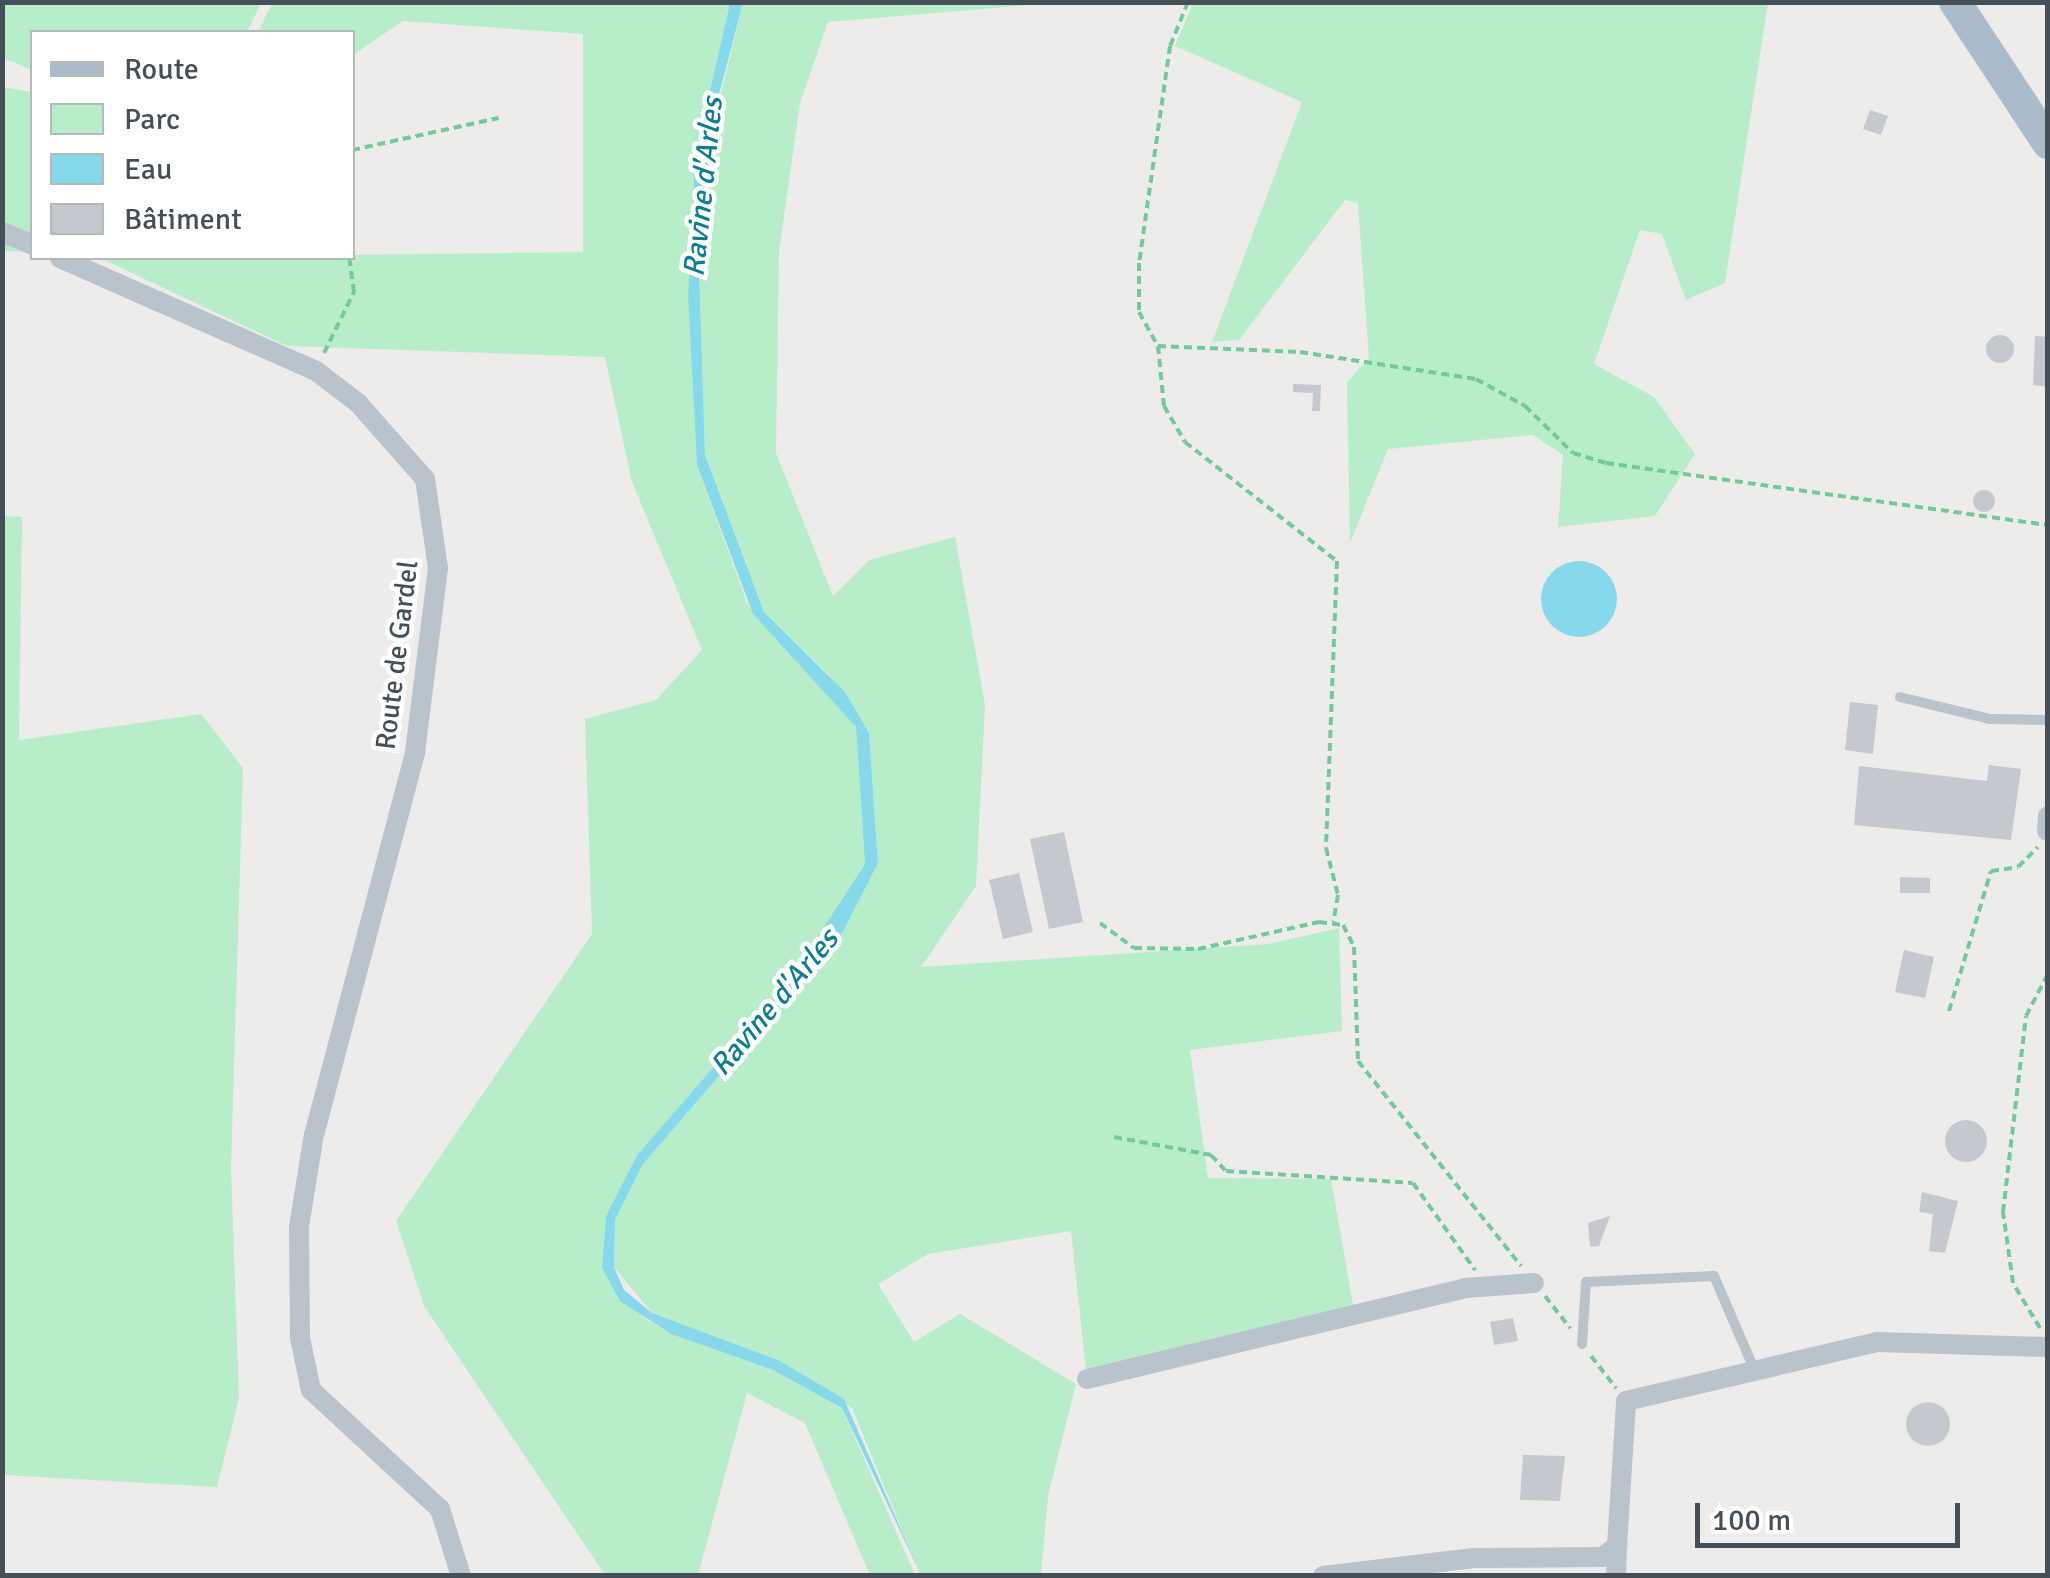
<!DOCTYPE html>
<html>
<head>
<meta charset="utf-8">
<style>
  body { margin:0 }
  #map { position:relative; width:2050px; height:1578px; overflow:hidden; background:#eeebeb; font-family:Signika,sans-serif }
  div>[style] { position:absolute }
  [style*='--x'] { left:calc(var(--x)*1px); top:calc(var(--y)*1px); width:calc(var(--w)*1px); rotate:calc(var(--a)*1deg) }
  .green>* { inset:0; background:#b8edca }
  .water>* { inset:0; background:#85d9ea }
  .round { border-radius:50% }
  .building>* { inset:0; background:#c5c8ce }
  .path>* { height:4px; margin-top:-2px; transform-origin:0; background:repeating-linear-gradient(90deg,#70ca9a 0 8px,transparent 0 13px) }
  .lane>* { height:10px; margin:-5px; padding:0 5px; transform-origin:5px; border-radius:5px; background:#b9c3cb }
  .street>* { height:20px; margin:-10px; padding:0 10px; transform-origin:10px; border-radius:10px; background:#b9c3cb }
  .primary>* { height:32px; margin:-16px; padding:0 16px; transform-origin:16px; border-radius:16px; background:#aabccb }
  span { translate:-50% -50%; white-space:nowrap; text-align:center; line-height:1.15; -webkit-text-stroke:9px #fff; paint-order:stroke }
  .street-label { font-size:28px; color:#444f58 }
  .water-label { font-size:30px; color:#0d7d94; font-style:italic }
  .frame { position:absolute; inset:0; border:5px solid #444f58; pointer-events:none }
  .legend { position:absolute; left:30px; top:30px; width:325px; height:230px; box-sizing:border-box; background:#fff; border:2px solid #b4b9bc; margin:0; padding:12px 18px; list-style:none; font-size:30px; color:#444f58 }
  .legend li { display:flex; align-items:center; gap:20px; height:50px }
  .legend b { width:50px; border:2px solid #b4b9bc }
  .scale { position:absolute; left:1695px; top:1503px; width:265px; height:45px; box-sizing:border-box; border:5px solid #444f58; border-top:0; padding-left:12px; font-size:30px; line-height:35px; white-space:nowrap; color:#444f58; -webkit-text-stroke:8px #fff; paint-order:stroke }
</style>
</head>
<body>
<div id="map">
  <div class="green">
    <i style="clip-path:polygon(2px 3px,261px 3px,247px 32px,32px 32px,32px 70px,3px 58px)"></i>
    <i style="clip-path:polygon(272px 3px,730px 3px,695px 156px,688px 297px,697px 465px,747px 603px,856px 727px,865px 864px,791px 978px,637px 1155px,606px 1216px,602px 1268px,644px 1318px,671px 1334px,773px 1370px,842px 1408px,915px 1575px,870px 1575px,805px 1423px,747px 1393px,698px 1575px,605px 1575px,424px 1306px,396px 1221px,592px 934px,585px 719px,656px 700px,702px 650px,632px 482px,605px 357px,287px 346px,100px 258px,583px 252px,583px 34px,403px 21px,353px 55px,352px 32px,258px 32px)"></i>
    <i style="clip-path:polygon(743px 3px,1053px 3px,828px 22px,800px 103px,779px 252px,776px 453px,833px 596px,869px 560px,955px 537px,985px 705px,976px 886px,921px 967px,1268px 944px,1339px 928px,1342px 1031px,1190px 1050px,1208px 1178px,1331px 1179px,1353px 1305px,1086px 1369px,1071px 1231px,928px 1254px,878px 1284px,914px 1342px,960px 1314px,1076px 1384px,1048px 1496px,1041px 1575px,921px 1576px,852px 1408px,778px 1360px,652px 1313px,614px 1267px,615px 1220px,643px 1164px,843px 932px,878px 863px,869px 733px,830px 676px,764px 612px,705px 455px,699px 269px,708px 147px)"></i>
    <i style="clip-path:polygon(1193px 3px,1768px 3px,1725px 283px,1686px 300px,1662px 234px,1640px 230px,1594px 364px,1654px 397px,1695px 454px,1655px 516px,1558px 527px,1563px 455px,1533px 435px,1388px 449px,1350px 543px,1347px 382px,1369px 358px,1358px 203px,1345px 200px,1239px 340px,1212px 342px,1302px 102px,1175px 46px)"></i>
    <i style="clip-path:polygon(2px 87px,32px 92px,32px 252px,3px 251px)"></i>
    <i style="clip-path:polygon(3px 516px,22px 517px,19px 740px,201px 714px,243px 768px,231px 1168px,239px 1398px,217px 1487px,3px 1475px)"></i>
  </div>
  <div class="water">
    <i style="clip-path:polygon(730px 3px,743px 3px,711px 125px,699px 269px,705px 455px,764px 612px,845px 692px,869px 733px,878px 863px,843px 932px,643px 1164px,615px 1220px,614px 1267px,624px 1290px,652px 1313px,778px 1360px,844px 1399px,921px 1575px,842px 1408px,773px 1370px,671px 1334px,620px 1301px,602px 1268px,606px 1216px,637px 1155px,791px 978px,865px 864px,856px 727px,753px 614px,697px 465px,688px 297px,695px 156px)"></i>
    <i class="round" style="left:1541px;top:561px;width:76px;height:76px"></i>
  </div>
  <div class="building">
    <i style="clip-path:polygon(1870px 110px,1888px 116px,1881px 135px,1863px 129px)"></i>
    <i class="round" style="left:1986px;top:335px;width:28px;height:28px"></i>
    <i style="clip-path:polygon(2035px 336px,2048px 337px,2048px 387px,2033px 385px)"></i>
    <i style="clip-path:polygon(1293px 384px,1321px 385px,1320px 411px,1312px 411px,1313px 393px,1293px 392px)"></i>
    <i class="round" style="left:1973px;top:490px;width:22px;height:22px"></i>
    <i style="clip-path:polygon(1850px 702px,1878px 705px,1873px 754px,1845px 750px)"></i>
    <i style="clip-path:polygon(1989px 765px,2021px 769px,2011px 840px,1854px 825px,1859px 766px,1987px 781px)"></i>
    <i style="clip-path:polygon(1064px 832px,1083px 922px,1049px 929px,1030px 839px)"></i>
    <i style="clip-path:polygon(1019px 873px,1033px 932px,1003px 939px,989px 880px)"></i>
    <i style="clip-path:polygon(1900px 877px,1930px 878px,1930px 893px,1900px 893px)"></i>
    <i style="clip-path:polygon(1904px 950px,1934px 957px,1925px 998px,1895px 992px)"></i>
    <i class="round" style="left:1945px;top:1120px;width:42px;height:42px"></i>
    <i style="clip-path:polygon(1922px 1192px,1958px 1201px,1945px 1253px,1929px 1251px,1933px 1214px,1919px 1212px)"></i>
    <i style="clip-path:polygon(1610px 1216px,1599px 1246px,1590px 1247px,1588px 1223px)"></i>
    <i style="clip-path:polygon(1513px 1318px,1518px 1341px,1494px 1345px,1490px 1322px)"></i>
    <i class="round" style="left:1906px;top:1402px;width:44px;height:44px"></i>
    <i style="clip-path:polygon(1523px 1455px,1565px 1456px,1560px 1501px,1520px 1500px)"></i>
  </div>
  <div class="path">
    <i style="--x:1188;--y:2;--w:48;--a:112.2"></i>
    <i style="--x:1170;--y:46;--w:219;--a:98.1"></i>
    <i style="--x:1139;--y:263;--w:49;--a:90"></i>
    <i style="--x:1139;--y:312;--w:39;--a:61"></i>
    <i style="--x:1158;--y:346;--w:142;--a:2.4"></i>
    <i style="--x:1300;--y:352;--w:178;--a:8.7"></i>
    <i style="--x:1476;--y:379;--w:56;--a:28.9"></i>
    <i style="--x:1525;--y:406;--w:67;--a:44.4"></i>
    <i style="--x:1573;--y:453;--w:34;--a:17"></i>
    <i style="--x:1606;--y:463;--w:446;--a:8"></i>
    <i style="--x:352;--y:150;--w:150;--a:-12.3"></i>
    <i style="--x:1158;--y:346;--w:60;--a:84.3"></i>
    <i style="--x:1164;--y:406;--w:42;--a:59.7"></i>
    <i style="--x:1185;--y:442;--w:193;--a:38.1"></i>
    <i style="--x:1337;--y:561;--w:287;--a:92.2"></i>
    <i style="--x:1326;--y:848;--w:49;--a:75.7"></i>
    <i style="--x:1338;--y:895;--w:27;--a:100"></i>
    <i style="--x:324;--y:353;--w:68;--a:-63.8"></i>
    <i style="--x:354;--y:292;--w:34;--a:-98"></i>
    <i style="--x:1100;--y:923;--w:42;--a:36.3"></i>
    <i style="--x:1134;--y:948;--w:64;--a:0.9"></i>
    <i style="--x:1198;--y:949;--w:124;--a:-12.6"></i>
    <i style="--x:1319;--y:922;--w:24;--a:7"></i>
    <i style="--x:1343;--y:925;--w:25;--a:63"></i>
    <i style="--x:1354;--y:947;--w:114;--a:88"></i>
    <i style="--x:1358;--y:1061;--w:262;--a:51.5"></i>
    <i style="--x:1949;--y:1011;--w:146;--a:-73.3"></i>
    <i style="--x:1991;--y:871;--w:27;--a:-8"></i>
    <i style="--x:2018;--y:867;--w:28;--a:-45"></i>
    <i style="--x:1114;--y:1137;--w:99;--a:10.5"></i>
    <i style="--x:1211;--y:1155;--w:22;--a:47"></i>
    <i style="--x:1226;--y:1171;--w:187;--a:3.7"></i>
    <i style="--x:1413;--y:1183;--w:107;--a:54.5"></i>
    <i style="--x:1545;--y:1296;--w:41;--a:52"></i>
    <i style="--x:2040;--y:1328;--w:52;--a:-121"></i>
    <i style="--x:2013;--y:1283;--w:72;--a:-98"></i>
    <i style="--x:2003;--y:1212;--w:197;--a:-83.3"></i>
    <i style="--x:2026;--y:1016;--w:47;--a:-62.4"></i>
    <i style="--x:1591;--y:1356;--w:41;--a:52"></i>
  </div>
  <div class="lane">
    <i style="--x:1900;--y:697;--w:93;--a:13.7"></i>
    <i style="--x:1990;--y:719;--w:58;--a:1"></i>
    <i style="--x:1582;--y:1344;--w:62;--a:-86.3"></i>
    <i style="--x:1586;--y:1282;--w:128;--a:-2.7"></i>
    <i style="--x:1714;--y:1276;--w:103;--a:66.7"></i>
  </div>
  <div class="street">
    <i style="--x:2;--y:232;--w:33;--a:23"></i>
    <i style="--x:60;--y:258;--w:280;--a:23.8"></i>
    <i style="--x:316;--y:371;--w:53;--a:37.3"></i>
    <i style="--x:358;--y:403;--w:101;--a:48.6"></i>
    <i style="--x:425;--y:479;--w:90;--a:81.7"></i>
    <i style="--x:438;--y:568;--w:186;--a:97.1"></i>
    <i style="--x:415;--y:753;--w:394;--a:104.8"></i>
    <i style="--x:314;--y:1134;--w:94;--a:99.2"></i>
    <i style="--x:299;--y:1227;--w:111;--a:89.5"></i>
    <i style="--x:300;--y:1338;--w:53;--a:78.1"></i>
    <i style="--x:311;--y:1390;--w:176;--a:42.7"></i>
    <i style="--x:440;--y:1509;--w:70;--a:72.6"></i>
    <i style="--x:2047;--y:831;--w:15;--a:-86"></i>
    <i style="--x:1087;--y:1379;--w:389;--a:-13.5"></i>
    <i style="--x:1465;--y:1288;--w:69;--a:-4.1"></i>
    <i style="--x:1323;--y:1576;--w:152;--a:-6.8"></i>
    <i style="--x:1474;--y:1558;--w:128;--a:-0.4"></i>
    <i style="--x:1602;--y:1557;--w:19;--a:-36"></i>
    <i style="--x:1617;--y:1546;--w:145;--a:-86.4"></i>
    <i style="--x:1626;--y:1401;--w:258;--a:-13.2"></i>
    <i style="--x:1877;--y:1342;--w:171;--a:1.7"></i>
    <i style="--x:1616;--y:1576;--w:30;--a:-88"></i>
  </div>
  <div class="primary">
    <i style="--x:1955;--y:2;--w:169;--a:56.6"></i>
  </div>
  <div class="street-label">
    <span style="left:397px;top:655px;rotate:-83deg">Route de Gardel</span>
  </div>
  <div class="water-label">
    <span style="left:704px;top:187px;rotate:-84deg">Ravine d'Arles</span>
    <span style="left:775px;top:1003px;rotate:-50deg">Ravine d'Arles</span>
  </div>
  <div class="frame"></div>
  <ul class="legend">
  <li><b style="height:12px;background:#aabccb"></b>Route</li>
  <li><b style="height:28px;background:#b8edca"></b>Parc</li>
  <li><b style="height:28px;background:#85d9ea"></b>Eau</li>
  <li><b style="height:28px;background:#c5c8ce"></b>Bâtiment</li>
  </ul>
  <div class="scale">100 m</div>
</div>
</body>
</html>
